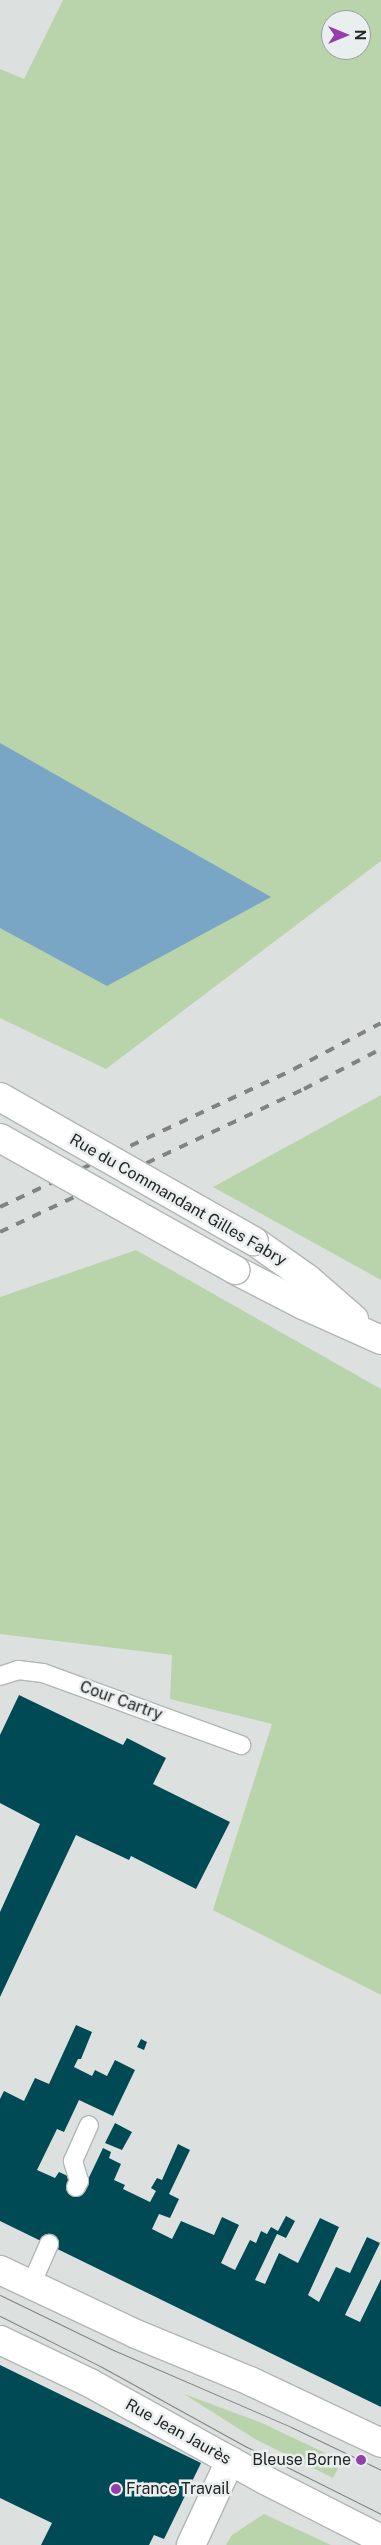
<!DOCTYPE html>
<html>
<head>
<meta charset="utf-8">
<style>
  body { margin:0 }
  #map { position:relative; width:381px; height:2545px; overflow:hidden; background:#dce1e0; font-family:"Public Sans",sans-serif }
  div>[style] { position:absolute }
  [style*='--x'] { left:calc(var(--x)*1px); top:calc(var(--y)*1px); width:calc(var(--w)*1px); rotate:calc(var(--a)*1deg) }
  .green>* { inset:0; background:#b9d4ab }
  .water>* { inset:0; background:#7aa6c6 }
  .building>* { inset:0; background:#004a56 }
  .roads { filter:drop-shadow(1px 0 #b1b6b5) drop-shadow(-1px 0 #b1b6b5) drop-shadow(0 1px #b1b6b5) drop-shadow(0 -1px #b1b6b5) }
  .lane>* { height:18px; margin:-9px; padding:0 9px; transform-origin:9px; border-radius:9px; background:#fff }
  .street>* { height:28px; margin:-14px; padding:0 14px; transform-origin:14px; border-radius:14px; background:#fff }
  .secondary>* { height:28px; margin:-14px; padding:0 14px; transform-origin:14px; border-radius:14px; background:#fff }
  .tram>* { height:1px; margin:-0.5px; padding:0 0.5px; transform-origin:0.5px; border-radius:0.5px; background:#808382 }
  .rail>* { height:4px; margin-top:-2px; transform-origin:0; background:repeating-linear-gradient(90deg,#808382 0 9px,transparent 0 18px) }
  .bridges { filter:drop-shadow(1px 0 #b1b6b5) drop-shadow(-1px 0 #b1b6b5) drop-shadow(0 1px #b1b6b5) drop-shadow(0 -1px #b1b6b5) }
  .secondary-bridge>* { height:28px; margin:-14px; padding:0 14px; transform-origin:14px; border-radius:14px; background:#fff }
  .dots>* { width:14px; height:14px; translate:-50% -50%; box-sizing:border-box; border:2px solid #e9eeee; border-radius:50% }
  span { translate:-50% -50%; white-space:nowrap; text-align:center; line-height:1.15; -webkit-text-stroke:5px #e9eeee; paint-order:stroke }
  .street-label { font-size:16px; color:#242625 }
  .poi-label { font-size:16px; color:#242625 }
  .right { translate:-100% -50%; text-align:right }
  .left { translate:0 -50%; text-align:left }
  .north { position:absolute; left:321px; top:10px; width:50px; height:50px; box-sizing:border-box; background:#e9eeee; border:1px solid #9a9e9e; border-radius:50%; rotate:90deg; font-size:14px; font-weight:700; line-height:20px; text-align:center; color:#242625 }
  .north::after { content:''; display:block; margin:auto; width:18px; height:22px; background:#953daa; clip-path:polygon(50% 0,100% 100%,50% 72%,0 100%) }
</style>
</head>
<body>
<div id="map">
  <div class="green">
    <i style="clip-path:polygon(evenodd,63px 0,381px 0,381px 861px,106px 1069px,0 1018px,0 69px,24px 79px,63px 0,331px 20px,361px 20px,361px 50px,331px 50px,331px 20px)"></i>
    <i style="clip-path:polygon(381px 1095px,381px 1280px,213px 1187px)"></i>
    <i style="clip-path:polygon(136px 1250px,381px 1389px,381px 1995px,213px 1910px,272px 1724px,170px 1699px,172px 1655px,0 1634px,0 1297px)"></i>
    <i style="clip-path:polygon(184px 2394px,262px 2423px,342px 2461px,333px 2478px,255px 2439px)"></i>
    <i style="clip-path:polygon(264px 2514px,331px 2545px,226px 2545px,232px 2535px)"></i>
  </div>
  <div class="water">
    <i style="clip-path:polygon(0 743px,271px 897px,107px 986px,0 928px)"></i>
  </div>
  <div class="building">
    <i style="clip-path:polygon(19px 1695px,123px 1745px,127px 1738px,166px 1758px,153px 1784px,230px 1822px,196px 1889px,131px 1856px,129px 1860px,76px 1835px,0 1997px,0 1912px,40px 1824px,0 1803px,0 1735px)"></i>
    <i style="clip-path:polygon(76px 2025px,92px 2032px,81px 2059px,78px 2059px,74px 2067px,92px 2076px,95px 2070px,107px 2076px,115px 2060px,135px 2070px,113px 2116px,79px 2100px,64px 2132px,57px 2129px,37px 2170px,55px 2178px,59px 2172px,72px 2178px,83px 2190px,103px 2148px,111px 2152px,109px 2158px,121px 2164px,114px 2180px,125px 2185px,123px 2189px,150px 2202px,156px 2191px,151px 2188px,157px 2178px,162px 2180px,178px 2144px,190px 2150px,169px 2194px,179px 2199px,170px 2218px,159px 2214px,152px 2229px,172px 2239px,181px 2221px,214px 2235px,222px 2217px,239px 2225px,221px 2263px,235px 2270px,250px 2240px,256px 2243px,261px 2231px,267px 2234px,271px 2227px,278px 2231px,286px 2216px,295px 2221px,286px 2238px,277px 2234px,255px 2280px,265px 2284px,279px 2253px,298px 2263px,320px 2218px,339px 2227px,308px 2295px,319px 2302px,336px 2267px,350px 2273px,367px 2237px,380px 2243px,345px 2315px,360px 2322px,381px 2279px,381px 2407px,0 2221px,0 2099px,4px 2091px,24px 2101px,35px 2078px,49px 2084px)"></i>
    <i style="clip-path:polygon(141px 2039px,147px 2042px,144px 2050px,137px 2047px)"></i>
    <i style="clip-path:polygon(115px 2123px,132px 2132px,122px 2150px,105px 2143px)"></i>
    <i style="clip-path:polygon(0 2365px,201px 2463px,164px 2539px,154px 2535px,149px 2545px,41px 2545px,52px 2523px,0 2498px)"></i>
  </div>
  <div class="roads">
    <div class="lane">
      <i style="--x:0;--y:1676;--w:19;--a:-18"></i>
      <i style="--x:18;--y:1670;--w:25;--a:7"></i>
      <i style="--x:43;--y:1673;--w:211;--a:20"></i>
      <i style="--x:76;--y:2187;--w:7;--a:-63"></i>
      <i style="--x:79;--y:2181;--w:21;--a:-107"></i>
      <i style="--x:73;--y:2161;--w:39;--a:-66"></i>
      <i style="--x:31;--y:2285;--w:45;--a:-66.3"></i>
    </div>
    <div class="street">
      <i style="--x:191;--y:2545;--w:93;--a:-65.1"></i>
    </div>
    <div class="secondary">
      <i style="--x:254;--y:1241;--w:66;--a:35.1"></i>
      <i style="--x:308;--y:1279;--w:61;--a:41"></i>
      <i style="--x:235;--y:1270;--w:76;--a:27.2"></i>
      <i style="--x:303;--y:1305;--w:85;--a:24.2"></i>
      <i style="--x:0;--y:2270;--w:150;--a:25.2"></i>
      <i style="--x:136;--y:2334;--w:123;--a:22.4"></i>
      <i style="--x:250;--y:2381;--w:145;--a:25.3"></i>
      <i style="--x:0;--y:2340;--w:100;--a:25.5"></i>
      <i style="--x:90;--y:2383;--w:200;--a:29"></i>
      <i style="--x:265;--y:2480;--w:130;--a:27"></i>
    </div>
  </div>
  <div class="tram">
    <i style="--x:0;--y:2295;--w:123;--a:25.9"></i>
    <i style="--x:111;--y:2349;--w:196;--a:23.4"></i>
    <i style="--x:291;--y:2427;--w:100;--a:25.5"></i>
    <i style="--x:0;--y:2316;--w:112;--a:26.6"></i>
    <i style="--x:100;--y:2366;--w:166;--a:28.9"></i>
    <i style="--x:245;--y:2446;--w:152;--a:26.6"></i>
  </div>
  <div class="rail">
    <i style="--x:0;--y:1207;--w:325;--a:-25.1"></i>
    <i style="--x:294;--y:1069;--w:98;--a:-27.9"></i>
    <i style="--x:0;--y:1232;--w:336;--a:-25.2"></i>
    <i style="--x:304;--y:1089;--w:87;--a:-27.5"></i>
  </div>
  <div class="bridges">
    <div class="secondary-bridge">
      <i style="--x:0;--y:1097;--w:292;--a:29.6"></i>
      <i style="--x:0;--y:1138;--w:270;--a:29.3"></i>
    </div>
  </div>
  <div class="dots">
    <i style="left:361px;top:2460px;background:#953daa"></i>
    <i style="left:116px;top:2489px;background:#953daa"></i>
  </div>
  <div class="street-label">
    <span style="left:178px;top:1200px;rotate:30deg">Rue du Commandant Gilles Fabry</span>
    <span style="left:121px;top:1701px;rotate:20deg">Cour Cartry</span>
    <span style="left:178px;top:2432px;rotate:29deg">Rue Jean Jaurès</span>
  </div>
  <div class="poi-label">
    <span class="right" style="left:351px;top:2460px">Bleuse Borne</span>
    <span class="left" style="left:126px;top:2489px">France Travail</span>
  </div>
  <div class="north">N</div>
</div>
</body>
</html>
